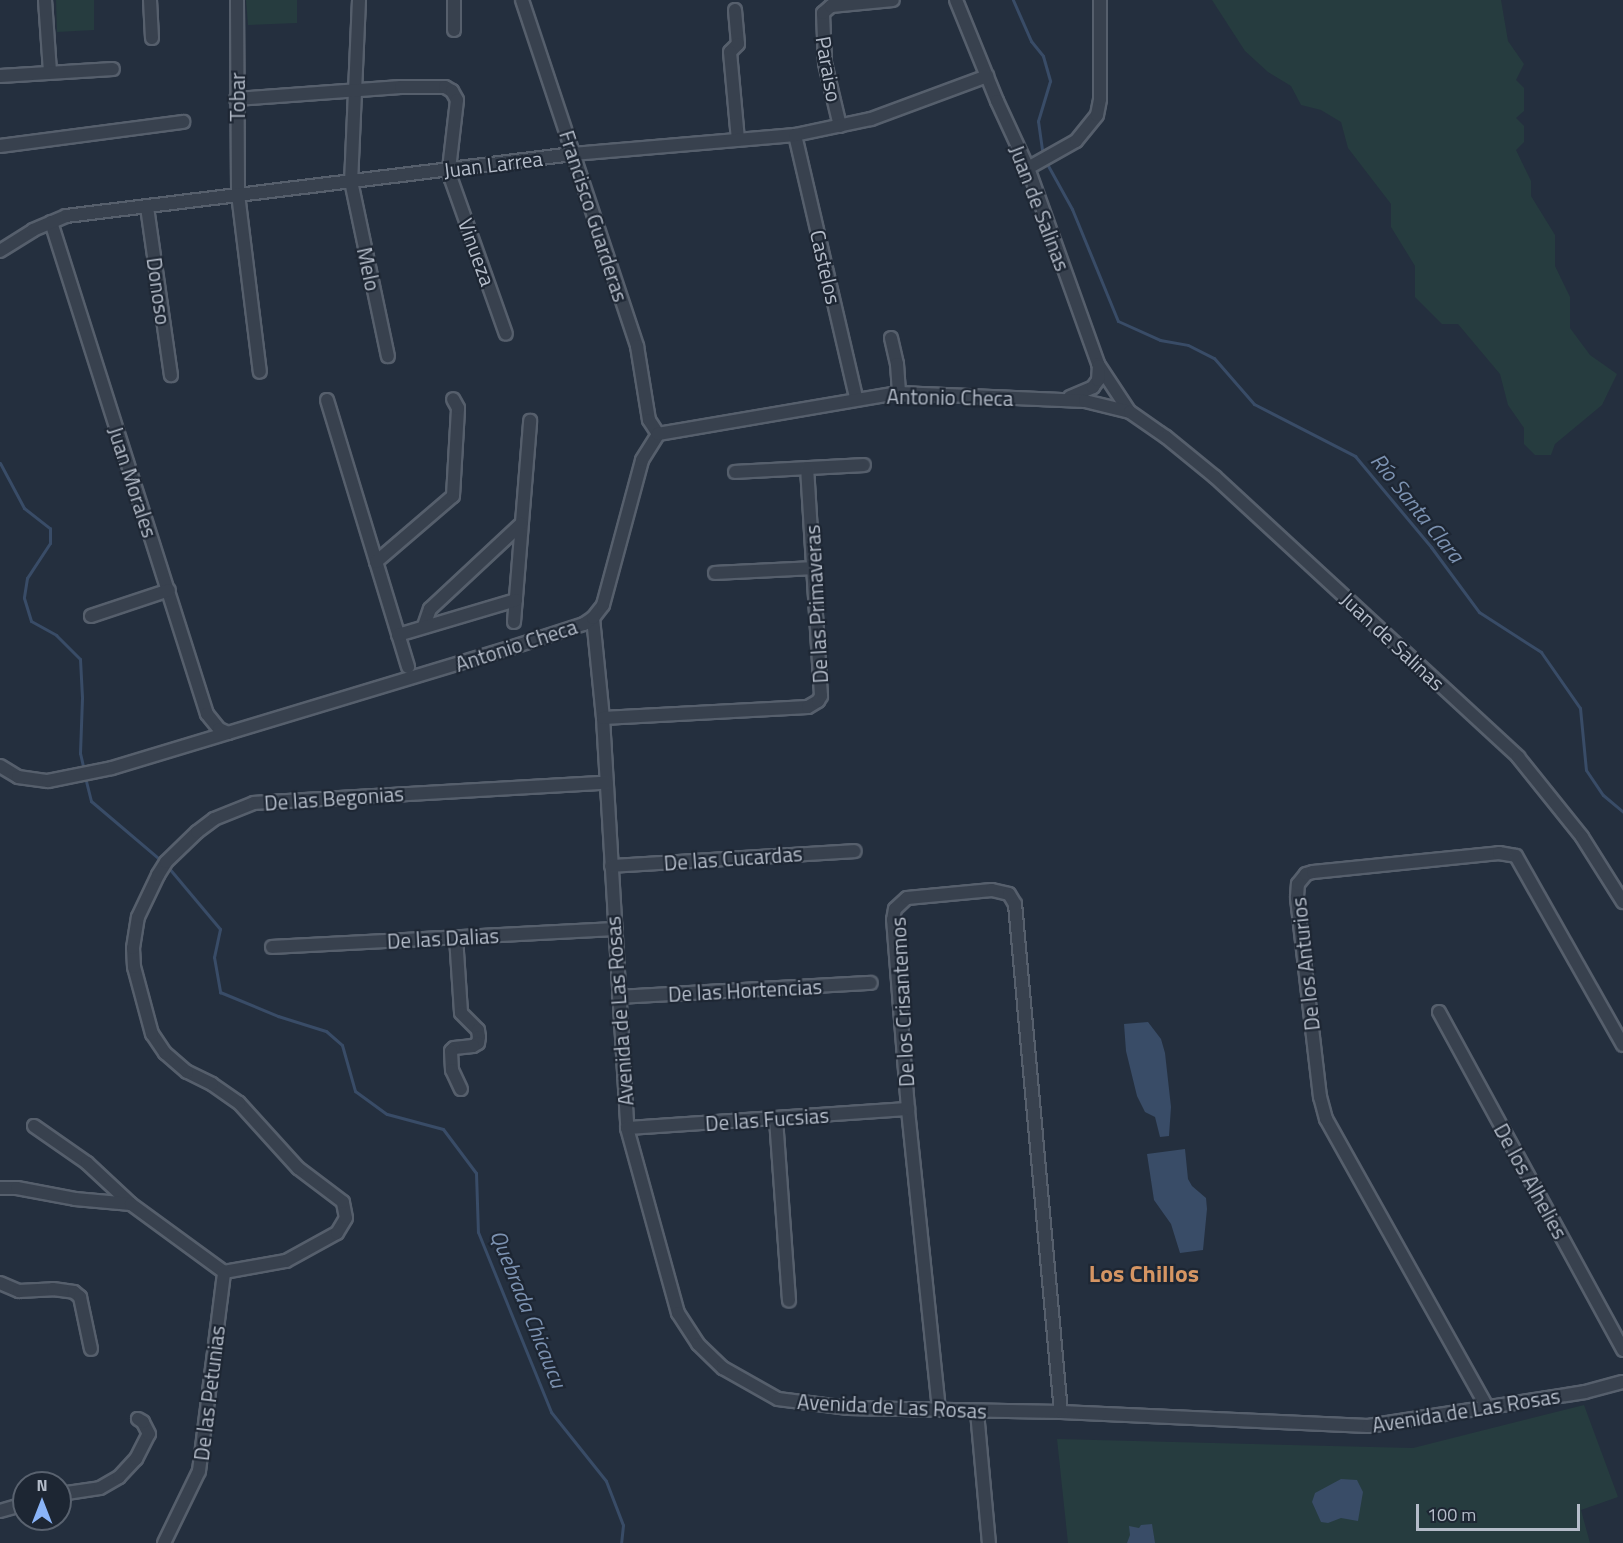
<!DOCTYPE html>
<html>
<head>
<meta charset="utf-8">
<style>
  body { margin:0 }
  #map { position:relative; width:1623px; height:1543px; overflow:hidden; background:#242f3e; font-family:"Titillium Web",sans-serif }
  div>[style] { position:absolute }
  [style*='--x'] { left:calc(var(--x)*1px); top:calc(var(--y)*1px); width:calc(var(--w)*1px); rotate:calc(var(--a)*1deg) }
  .green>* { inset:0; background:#263c3f }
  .water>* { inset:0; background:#394c67 }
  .stream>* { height:3px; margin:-1.5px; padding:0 1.5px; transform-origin:1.5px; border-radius:1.5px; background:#394c67 }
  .roads { filter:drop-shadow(2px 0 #565f6c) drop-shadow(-2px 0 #565f6c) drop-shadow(0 2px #565f6c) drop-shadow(0 -2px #565f6c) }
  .minor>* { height:12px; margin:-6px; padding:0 6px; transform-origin:6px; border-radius:6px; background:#38414e }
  span { translate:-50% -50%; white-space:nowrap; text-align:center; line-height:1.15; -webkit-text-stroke:4.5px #1d2633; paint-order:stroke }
  .street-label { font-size:21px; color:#b4bcc9 }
  .water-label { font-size:22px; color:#7c92b1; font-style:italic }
  .quarter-label { font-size:24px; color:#d59563; font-weight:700 }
  .north { position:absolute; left:12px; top:1471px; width:60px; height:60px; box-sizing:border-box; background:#1d2633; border:2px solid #59626f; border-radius:50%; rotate:0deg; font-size:16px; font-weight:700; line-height:24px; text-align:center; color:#b4bcc9 }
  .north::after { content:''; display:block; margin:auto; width:21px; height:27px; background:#8ab4f8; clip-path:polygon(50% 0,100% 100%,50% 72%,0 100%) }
  .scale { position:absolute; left:1416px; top:1504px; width:164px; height:27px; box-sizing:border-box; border:3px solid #b4bcc9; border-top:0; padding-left:8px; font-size:18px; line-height:21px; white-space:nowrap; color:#b4bcc9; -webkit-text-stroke:4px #1d2633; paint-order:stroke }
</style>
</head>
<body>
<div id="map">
  <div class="green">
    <i style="clip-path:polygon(56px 0,94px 0,94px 30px,57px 32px)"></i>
    <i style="clip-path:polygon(246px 0,297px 0,297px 23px,248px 25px)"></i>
    <i style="clip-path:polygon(1212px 0,1501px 0,1508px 41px,1524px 64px,1516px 80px,1524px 88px,1524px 111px,1516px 118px,1524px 126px,1524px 142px,1516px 150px,1531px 181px,1531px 196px,1555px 235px,1555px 266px,1570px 297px,1570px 328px,1590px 355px,1617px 374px,1602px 405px,1555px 444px,1551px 455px,1535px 455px,1524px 444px,1524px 428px,1508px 405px,1500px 374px,1458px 324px,1442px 324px,1415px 297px,1415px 266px,1391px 227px,1391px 204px,1348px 148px,1341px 122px,1321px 110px,1301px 105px,1291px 86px,1268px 72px,1245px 51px)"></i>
    <i style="clip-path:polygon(1584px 1405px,1618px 1497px,1581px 1510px,1590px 1543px,1068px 1543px,1057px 1439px,1413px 1448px)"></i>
  </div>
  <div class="water">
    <i style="clip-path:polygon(1148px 1022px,1161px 1039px,1165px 1053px,1171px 1107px,1169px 1136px,1160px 1137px,1155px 1117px,1145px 1112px,1137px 1096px,1126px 1051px,1124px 1024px)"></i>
    <i style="clip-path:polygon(1185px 1149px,1188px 1179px,1192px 1186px,1206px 1198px,1207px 1209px,1203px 1250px,1180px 1253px,1171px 1224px,1154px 1200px,1147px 1154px)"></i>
    <i style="clip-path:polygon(1341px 1479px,1357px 1480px,1363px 1492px,1358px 1521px,1341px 1518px,1328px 1523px,1321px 1522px,1312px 1502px,1315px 1493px)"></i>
    <i style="clip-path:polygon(1152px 1524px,1155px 1543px,1127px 1543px,1130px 1535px,1129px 1526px,1139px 1528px,1141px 1525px)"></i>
  </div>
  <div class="stream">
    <i style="--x:1013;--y:0;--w:45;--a:66.3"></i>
    <i style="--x:1031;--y:41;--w:19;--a:51"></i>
    <i style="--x:1043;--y:56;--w:26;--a:74"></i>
    <i style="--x:1050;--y:81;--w:42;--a:106.7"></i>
    <i style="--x:1038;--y:121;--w:35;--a:82"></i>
    <i style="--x:1046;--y:162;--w:54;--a:61"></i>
    <i style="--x:1072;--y:209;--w:121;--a:67.7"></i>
    <i style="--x:1118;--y:321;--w:46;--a:24.3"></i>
    <i style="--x:1160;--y:340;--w:28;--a:10"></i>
    <i style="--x:1188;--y:345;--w:29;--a:27"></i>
    <i style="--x:1214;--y:358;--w:61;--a:49"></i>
    <i style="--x:1254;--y:404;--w:114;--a:27.2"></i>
    <i style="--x:1355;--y:456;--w:119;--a:50.1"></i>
    <i style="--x:1431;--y:547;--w:81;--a:53.6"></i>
    <i style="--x:1479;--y:612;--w:74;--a:32.8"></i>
    <i style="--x:1541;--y:652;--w:68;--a:55.1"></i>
    <i style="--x:1580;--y:708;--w:62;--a:84.5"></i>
    <i style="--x:1586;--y:770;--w:30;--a:56"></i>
    <i style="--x:1603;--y:795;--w:26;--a:40"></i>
    <i style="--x:0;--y:463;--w:51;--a:61.9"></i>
    <i style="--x:24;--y:508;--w:33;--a:38"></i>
    <i style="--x:50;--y:528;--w:15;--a:90"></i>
    <i style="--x:50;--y:543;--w:42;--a:123.3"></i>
    <i style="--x:27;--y:578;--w:20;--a:99"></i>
    <i style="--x:24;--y:598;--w:24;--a:73"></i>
    <i style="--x:31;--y:621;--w:29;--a:29"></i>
    <i style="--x:56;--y:635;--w:34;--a:45"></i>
    <i style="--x:80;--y:659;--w:39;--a:87"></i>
    <i style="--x:82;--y:698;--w:55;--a:92.1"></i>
    <i style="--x:80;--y:753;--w:18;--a:77"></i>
    <i style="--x:85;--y:777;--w:25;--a:76"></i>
    <i style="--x:91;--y:801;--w:94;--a:40.3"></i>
    <i style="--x:168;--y:867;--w:81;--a:50"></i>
    <i style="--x:220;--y:929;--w:29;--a:102"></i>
    <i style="--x:214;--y:957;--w:36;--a:80"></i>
    <i style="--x:220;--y:992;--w:63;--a:22.5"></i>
    <i style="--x:278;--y:1016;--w:50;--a:17.4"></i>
    <i style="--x:326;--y:1031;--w:21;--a:41"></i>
    <i style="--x:342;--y:1045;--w:48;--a:74.2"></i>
    <i style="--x:355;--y:1091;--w:39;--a:36"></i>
    <i style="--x:387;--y:1114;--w:58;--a:15"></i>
    <i style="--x:443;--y:1129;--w:55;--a:53.1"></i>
    <i style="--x:476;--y:1173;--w:59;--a:88.1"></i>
    <i style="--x:478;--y:1232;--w:194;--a:67.9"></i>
    <i style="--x:551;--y:1412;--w:88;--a:51.4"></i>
    <i style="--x:606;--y:1481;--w:47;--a:68.9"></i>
    <i style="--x:623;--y:1525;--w:18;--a:96"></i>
  </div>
  <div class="roads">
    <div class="minor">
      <i style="--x:45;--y:0;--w:72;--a:86"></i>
      <i style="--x:150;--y:0;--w:38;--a:87"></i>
      <i style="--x:237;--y:0;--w:194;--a:89.7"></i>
      <i style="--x:238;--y:194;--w:179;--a:83"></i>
      <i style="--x:359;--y:0;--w:181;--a:92.5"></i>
      <i style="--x:351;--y:181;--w:179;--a:78.1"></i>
      <i style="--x:522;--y:0;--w:365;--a:71.6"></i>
      <i style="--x:637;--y:346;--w:75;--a:80.8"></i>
      <i style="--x:649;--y:420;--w:17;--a:57"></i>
      <i style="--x:956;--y:0;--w:109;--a:67.9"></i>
      <i style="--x:997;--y:101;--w:74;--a:65.2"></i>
      <i style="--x:1028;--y:168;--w:208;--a:70.3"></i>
      <i style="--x:1098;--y:364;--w:56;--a:56.6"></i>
      <i style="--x:735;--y:10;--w:34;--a:85"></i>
      <i style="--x:738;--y:44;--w:11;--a:135"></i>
      <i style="--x:730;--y:52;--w:88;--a:84.8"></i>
      <i style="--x:454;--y:30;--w:30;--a:-90"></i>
      <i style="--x:0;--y:76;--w:113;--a:-3.5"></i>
      <i style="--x:236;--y:99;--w:165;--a:-4.2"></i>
      <i style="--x:401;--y:87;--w:44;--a:0"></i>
      <i style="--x:445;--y:87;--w:8;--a:30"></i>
      <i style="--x:452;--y:91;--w:10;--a:61"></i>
      <i style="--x:457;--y:100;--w:69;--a:96.6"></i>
      <i style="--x:449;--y:169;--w:10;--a:79"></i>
      <i style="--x:451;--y:179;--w:164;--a:70.5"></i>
      <i style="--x:840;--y:126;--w:65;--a:-103.4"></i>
      <i style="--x:825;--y:63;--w:50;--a:-92.3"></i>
      <i style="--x:823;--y:13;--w:11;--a:-41"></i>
      <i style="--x:831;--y:6;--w:62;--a:-5.5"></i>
      <i style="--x:795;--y:135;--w:270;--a:76.9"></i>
      <i style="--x:0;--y:146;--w:185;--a:-7.5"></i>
      <i style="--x:1028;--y:168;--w:55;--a:-29.4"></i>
      <i style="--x:1076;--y:141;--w:33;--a:-51"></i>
      <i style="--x:1097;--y:115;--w:16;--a:-79"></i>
      <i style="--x:1100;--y:99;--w:99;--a:-90"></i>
      <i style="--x:147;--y:207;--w:170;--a:81.9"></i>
      <i style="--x:51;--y:222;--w:516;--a:72.41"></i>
      <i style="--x:207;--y:714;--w:19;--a:51"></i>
      <i style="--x:219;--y:729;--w:10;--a:24"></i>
      <i style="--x:0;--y:251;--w:39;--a:-32"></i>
      <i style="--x:33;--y:230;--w:36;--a:-23"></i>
      <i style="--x:66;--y:216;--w:511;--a:-6.97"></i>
      <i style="--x:573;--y:154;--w:223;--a:-4.9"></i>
      <i style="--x:795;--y:135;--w:78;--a:-11.9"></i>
      <i style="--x:871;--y:119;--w:124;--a:-20.3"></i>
      <i style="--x:891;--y:338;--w:27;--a:77"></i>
      <i style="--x:897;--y:364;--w:29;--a:86"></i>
      <i style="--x:1070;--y:397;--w:25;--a:-23"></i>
      <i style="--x:1093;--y:387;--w:9;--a:-54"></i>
      <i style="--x:1098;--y:380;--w:14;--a:-86"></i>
      <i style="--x:327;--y:400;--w:279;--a:73.1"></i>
      <i style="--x:735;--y:472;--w:129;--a:-3.1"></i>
      <i style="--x:376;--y:562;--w:101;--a:-40.6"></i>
      <i style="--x:453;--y:496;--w:88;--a:-86.7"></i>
      <i style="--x:458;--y:408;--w:10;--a:-119"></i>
      <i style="--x:715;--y:573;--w:99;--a:-2.9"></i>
      <i style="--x:91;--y:616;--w:82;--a:-18.4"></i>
      <i style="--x:593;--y:618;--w:100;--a:84.3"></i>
      <i style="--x:603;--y:718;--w:411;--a:86.6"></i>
      <i style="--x:627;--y:1128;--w:192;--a:74.6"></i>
      <i style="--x:678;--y:1313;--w:37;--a:57"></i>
      <i style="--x:698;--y:1344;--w:35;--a:44"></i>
      <i style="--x:723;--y:1368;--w:63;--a:29.4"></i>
      <i style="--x:778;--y:1399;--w:71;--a:7.3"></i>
      <i style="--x:848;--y:1408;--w:213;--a:1.1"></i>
      <i style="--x:1061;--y:1412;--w:307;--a:2.6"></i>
      <i style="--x:1368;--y:1426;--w:220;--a:-8.9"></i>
      <i style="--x:1585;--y:1392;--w:39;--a:-15"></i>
      <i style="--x:514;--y:622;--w:202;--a:-85.4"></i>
      <i style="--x:424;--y:626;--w:18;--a:-71"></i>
      <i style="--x:430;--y:609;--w:125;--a:-43"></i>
      <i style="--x:398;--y:635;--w:123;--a:-16.5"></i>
      <i style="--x:603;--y:718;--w:205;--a:-3.1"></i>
      <i style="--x:808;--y:707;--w:12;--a:-31"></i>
      <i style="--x:818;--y:701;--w:6;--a:-59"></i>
      <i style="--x:821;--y:696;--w:228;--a:-93.5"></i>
      <i style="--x:0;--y:766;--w:21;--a:31"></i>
      <i style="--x:18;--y:777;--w:30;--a:8"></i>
      <i style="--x:48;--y:781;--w:65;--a:-11.5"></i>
      <i style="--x:112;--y:768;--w:416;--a:-16.8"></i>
      <i style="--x:510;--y:648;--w:78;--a:-18"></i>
      <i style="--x:584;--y:624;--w:11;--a:-34"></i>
      <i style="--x:593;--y:618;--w:16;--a:-52"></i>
      <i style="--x:603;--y:605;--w:150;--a:-74.9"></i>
      <i style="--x:642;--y:460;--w:31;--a:-58"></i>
      <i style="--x:658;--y:434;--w:244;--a:-9.7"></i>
      <i style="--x:899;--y:393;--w:186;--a:2.5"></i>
      <i style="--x:1085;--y:401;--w:46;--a:13.7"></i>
      <i style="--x:1130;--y:412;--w:44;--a:34.8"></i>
      <i style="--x:1166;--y:437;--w:63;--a:39.2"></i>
      <i style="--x:1215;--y:477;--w:413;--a:42.7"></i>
      <i style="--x:1518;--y:757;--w:102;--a:51.3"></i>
      <i style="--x:1582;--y:837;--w:77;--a:57.8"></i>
      <i style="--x:611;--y:866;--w:244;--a:-3.5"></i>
      <i style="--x:456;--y:937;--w:76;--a:86.2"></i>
      <i style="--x:461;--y:1013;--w:24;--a:45"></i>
      <i style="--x:478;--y:1030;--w:7;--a:82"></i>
      <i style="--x:479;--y:1037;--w:6;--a:99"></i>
      <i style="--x:478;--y:1043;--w:6;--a:149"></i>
      <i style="--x:473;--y:1046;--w:19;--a:174"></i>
      <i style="--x:454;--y:1048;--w:4;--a:135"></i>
      <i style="--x:451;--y:1051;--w:19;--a:87"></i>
      <i style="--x:452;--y:1070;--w:21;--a:65"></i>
      <i style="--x:272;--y:947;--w:342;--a:-3"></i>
      <i style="--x:619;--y:997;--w:252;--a:-3.2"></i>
      <i style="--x:1439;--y:1012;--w:385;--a:61.4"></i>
      <i style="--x:776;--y:1119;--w:182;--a:85.9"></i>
      <i style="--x:34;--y:1126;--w:65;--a:34.9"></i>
      <i style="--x:87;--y:1163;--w:60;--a:43"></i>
      <i style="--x:627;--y:1128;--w:282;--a:-3.9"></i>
      <i style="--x:0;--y:1188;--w:17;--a:0"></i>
      <i style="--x:17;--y:1188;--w:59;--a:10.7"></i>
      <i style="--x:75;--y:1199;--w:56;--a:5.1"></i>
      <i style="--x:131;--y:1204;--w:115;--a:36.2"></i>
      <i style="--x:224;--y:1272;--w:63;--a:-10.1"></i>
      <i style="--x:286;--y:1261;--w:58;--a:-28.8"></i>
      <i style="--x:337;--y:1233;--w:17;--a:-59"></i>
      <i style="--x:346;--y:1218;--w:16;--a:-101"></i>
      <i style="--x:343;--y:1202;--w:56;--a:-142.9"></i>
      <i style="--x:298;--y:1168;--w:88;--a:-132.2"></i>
      <i style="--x:239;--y:1103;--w:33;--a:-145"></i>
      <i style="--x:212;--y:1084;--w:28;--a:-154"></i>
      <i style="--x:187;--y:1072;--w:29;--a:-139"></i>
      <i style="--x:165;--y:1053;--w:23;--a:-124"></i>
      <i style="--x:152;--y:1034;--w:69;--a:-105"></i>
      <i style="--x:134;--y:967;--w:19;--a:-93"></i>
      <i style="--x:133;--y:948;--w:31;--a:-81"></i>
      <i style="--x:138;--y:917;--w:47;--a:-64.5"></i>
      <i style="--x:158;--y:875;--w:15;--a:-58"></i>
      <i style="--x:166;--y:862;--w:43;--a:-44.1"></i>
      <i style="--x:197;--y:832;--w:21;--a:-37"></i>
      <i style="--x:214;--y:819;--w:43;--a:-21.8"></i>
      <i style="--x:254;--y:803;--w:353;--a:-3.3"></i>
      <i style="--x:0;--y:1283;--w:21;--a:23"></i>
      <i style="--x:19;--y:1291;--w:34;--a:-3"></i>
      <i style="--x:53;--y:1289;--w:21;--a:8"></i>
      <i style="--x:74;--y:1292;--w:8;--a:40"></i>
      <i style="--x:80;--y:1297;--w:53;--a:78.1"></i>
      <i style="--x:1487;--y:1407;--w:330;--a:-119.2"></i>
      <i style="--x:1326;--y:1119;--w:23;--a:-105"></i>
      <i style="--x:1320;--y:1097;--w:201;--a:-96.6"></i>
      <i style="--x:1297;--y:897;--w:13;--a:-86"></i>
      <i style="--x:1298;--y:884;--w:13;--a:-51"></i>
      <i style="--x:1306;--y:874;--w:7;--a:-16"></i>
      <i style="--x:1313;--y:872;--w:187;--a:-5.8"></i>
      <i style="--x:1499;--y:853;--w:17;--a:10"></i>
      <i style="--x:1516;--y:856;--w:217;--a:60.5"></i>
      <i style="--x:939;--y:1410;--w:303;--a:-95.9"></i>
      <i style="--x:908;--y:1109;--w:190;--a:-94.5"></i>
      <i style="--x:893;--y:920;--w:11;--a:-80"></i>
      <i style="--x:895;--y:909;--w:16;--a:-43"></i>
      <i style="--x:907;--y:898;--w:85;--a:-5.4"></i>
      <i style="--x:992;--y:890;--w:17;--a:13"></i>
      <i style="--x:1009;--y:894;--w:12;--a:59"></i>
      <i style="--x:1015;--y:904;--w:510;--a:84.83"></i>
      <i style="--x:977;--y:1412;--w:132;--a:84.8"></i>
      <i style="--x:60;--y:1494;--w:40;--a:-8.5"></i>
      <i style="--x:100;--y:1488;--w:22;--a:-30"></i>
      <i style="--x:119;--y:1477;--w:25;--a:-47"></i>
      <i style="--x:136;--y:1459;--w:28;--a:-63"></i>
      <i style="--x:149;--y:1434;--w:13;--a:-117"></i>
      <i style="--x:143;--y:1422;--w:6;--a:-149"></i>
      <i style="--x:0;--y:1511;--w:25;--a:-16"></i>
      <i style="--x:164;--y:1543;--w:80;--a:-64.1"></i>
      <i style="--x:199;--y:1471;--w:201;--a:-82.8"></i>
    </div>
  </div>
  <div class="street-label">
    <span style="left:829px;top:69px;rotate:80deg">Paraiso</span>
    <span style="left:237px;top:97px;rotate:-90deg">Tobar</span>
    <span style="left:493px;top:164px;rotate:-7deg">Juan Larrea</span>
    <span style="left:1040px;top:208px;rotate:69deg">Juan de Salinas</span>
    <span style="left:594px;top:216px;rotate:72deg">Francisco Guarderas</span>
    <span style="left:477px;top:252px;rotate:70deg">Vinueza</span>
    <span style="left:826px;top:267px;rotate:77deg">Castelos</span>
    <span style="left:369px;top:269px;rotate:78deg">Melo</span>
    <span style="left:159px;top:291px;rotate:82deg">Donoso</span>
    <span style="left:950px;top:397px;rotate:1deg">Antonio Checa</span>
    <span style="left:133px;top:482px;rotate:72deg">Juan Morales</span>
    <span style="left:816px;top:604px;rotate:-93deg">De las Primaveras</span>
    <span style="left:1393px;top:641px;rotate:43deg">Juan de Salinas</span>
    <span style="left:516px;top:645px;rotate:-18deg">Antonio Checa</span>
    <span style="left:334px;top:798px;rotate:-4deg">De las Begonias</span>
    <span style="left:733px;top:858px;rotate:-4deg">De las Cucardas</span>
    <span style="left:443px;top:938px;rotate:-3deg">De las Dalias</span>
    <span style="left:1305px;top:964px;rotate:-96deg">De los Anturios</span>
    <span style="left:745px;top:990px;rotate:-3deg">De las Hortencias</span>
    <span style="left:902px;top:1002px;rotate:-93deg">De los Crisantemos</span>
    <span style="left:619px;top:1011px;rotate:-94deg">Avenida de Las Rosas</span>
    <span style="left:767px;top:1119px;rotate:-4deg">De las Fucsias</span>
    <span style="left:1531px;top:1181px;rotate:61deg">De los Alhelies</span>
    <span style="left:209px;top:1393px;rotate:-83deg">De las Petunias</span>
    <span style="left:892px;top:1406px;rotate:3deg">Avenida de Las Rosas</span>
    <span style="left:1466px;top:1410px;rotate:-9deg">Avenida de Las Rosas</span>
  </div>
  <div class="water-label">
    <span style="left:1417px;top:508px;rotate:51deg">Río Santa Clara</span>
    <span style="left:528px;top:1309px;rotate:68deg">Quebrada Chicaucu</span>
  </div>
  <div class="quarter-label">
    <span style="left:1144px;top:1274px">Los Chillos</span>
  </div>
  <div class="north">N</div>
  <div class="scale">100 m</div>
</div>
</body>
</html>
